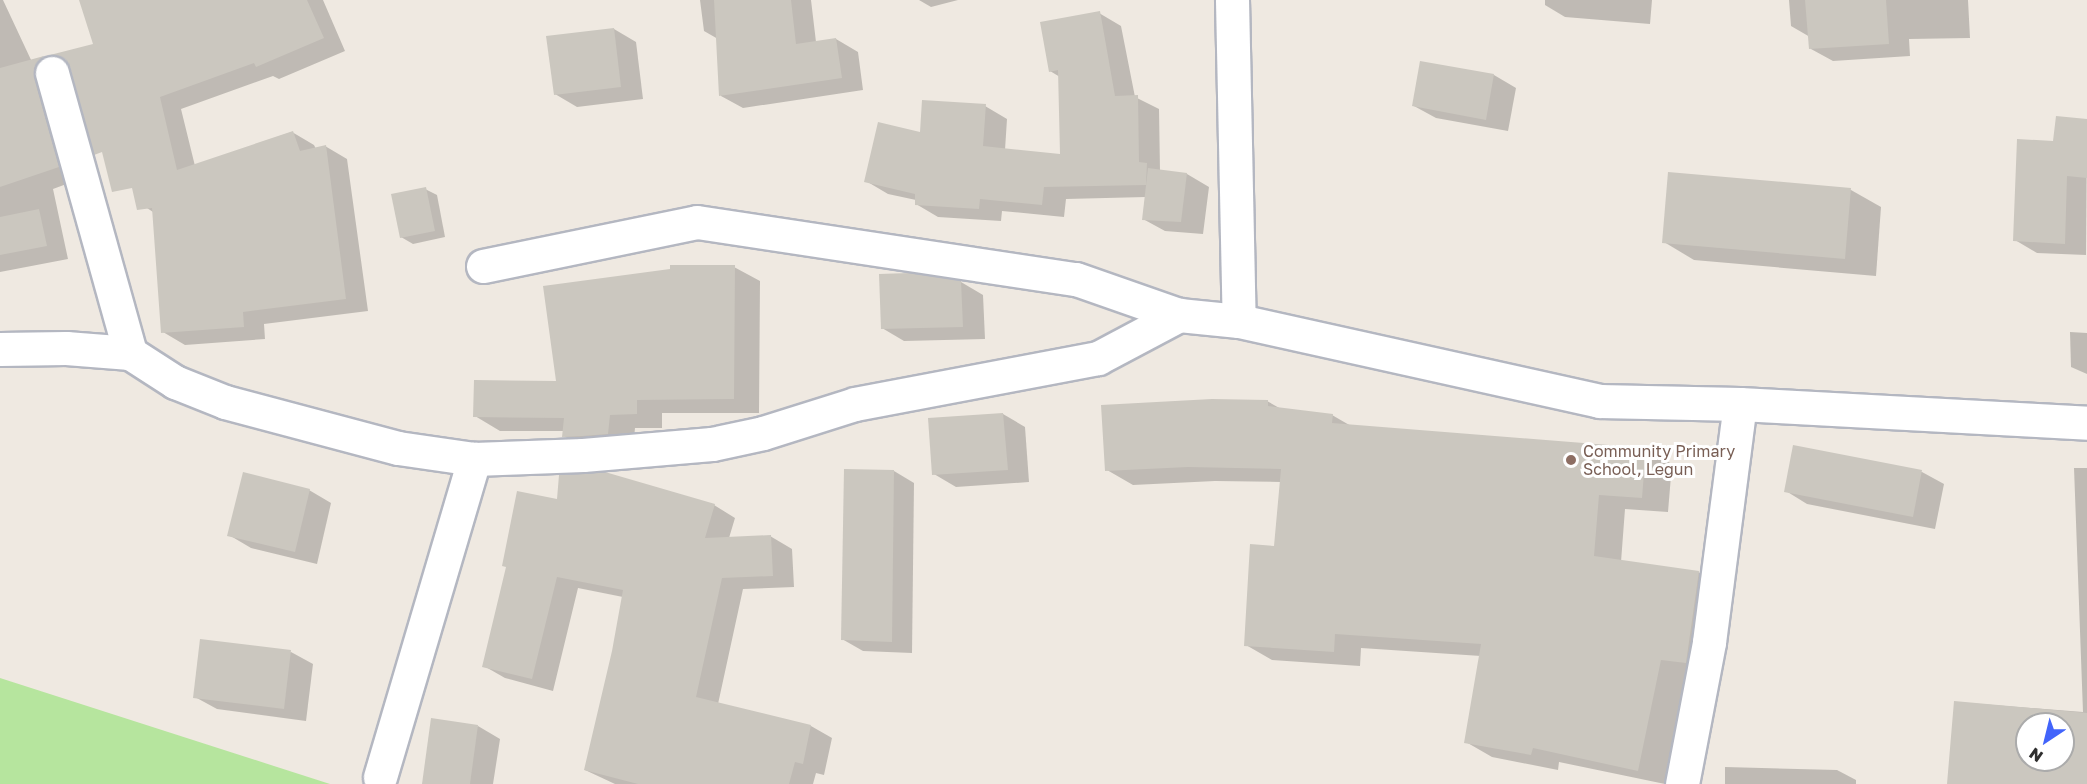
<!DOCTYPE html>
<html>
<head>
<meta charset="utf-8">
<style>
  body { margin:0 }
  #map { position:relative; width:2087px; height:784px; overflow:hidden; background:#efe9e1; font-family:"Golos Text",sans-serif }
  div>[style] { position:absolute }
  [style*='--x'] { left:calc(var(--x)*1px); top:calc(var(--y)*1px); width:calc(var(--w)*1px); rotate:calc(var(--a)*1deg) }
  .green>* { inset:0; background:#b6e59e }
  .shadow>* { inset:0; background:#0003 }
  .building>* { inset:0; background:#cbc7bf }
  .roads { filter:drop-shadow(2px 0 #b4b7c1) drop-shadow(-2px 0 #b4b7c1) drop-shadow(0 2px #b4b7c1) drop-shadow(0 -2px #b4b7c1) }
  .minor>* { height:33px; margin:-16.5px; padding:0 16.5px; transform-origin:16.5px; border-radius:16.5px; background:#fff }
  .dots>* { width:16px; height:16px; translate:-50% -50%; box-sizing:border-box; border:3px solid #fff; border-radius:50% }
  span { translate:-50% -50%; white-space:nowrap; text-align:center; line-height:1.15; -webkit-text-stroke:6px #fff; paint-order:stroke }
  .education-label { font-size:16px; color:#785e54 }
  .left { translate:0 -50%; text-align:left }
  .north { position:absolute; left:2015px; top:712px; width:60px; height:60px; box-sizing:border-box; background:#fff; border:2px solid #ababab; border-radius:50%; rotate:215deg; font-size:16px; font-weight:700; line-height:24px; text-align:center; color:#2e2e2e }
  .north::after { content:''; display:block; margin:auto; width:21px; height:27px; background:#4264fb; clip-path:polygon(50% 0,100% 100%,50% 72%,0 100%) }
</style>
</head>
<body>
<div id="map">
  <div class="green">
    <i style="clip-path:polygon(0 678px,330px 784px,0 784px)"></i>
  </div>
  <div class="shadow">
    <i style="clip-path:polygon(0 0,3px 0,32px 62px,40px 60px,61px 73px,80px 179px,53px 189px,68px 259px,0 272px)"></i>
    <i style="clip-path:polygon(80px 0,323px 0,345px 51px,279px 79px,273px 76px,181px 109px,195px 166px,292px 132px,314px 145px,316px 149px,325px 146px,347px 159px,368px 311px,264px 324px,265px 339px,185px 345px,163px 332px,153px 212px,147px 208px)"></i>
    <i style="clip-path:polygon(700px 0,811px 0,816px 42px,836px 39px,858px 52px,863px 90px,743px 108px,721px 96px,718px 39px,704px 31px)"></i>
    <i style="clip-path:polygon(919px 0,958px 0,931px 7px)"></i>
    <i style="clip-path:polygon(1545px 0,1652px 0,1650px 24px,1565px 17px,1545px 5px)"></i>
    <i style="clip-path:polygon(1789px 0,1968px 0,1970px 38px,1909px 39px,1910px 56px,1833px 61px,1811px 49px,1810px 37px,1791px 26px)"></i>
    <i style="clip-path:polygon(1099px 13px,1121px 26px,1135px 97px,1159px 109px,1160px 171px,1187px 174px,1209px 187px,1203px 234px,1165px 231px,1143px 219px,1146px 197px,1066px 199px,1064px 217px,1002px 211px,1001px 221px,938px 217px,916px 204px,916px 200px,888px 194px,866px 181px,921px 134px,985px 106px,1007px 119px,1005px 150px,1062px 156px,1060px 77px,1050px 71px)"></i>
    <i style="clip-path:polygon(614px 29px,636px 42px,643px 99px,577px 107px,555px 94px)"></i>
    <i style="clip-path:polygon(1494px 75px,1516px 88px,1508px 131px,1436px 118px,1414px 106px)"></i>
    <i style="clip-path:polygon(2087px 121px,2086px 255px,2037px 253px,2015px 240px,2054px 142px)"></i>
    <i style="clip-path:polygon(1669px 174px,1851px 190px,1881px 207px,1876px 276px,1694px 260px,1664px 242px)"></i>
    <i style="clip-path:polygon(425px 189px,437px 195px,445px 237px,413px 244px,401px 237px)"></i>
    <i style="clip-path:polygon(734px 267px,760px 281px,759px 413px,662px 413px,662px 428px,635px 428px,633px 448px,589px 451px,564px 436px,564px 431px,500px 431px,475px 416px,558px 382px)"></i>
    <i style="clip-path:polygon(961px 282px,983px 295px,985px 339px,904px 341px,882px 328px)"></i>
    <i style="clip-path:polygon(2070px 332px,2087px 333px,2087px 374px,2071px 367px)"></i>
    <i style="clip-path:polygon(1267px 401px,1281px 409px,1332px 415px,1351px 426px,1645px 449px,1672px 464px,1668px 512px,1625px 509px,1621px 562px,1698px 572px,1725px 588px,1687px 674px,1665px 784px,1559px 762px,1558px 770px,1492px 757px,1466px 742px,1481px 656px,1361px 648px,1360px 666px,1272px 660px,1246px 645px,1275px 547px,1281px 482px,1215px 481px,1133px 485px,1107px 470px)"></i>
    <i style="clip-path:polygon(1003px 414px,1025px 427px,1029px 482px,956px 487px,934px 474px)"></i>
    <i style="clip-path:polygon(evenodd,2074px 468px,2087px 468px,2087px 784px,1949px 784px,1955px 702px,2083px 712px,2074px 468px,2027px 724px,2063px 724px,2063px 760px,2027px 760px,2027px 724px)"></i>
    <i style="clip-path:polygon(894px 471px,914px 483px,912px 653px,863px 651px,842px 639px)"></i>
    <i style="clip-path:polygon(1922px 472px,1944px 484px,1935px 529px,1807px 504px,1786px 491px)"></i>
    <i style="clip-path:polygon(309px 490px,331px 503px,317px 564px,251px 548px,229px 535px)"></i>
    <i style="clip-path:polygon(558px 501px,714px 505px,735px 518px,729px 538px,770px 536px,792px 549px,794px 587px,743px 589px,718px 704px,811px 726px,832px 738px,824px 775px,816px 773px,813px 784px,615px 784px,585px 770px,614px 652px,623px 597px,578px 588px,553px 691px,505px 678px,484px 666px)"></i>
    <i style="clip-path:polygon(291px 652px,313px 664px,306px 721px,217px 709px,195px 697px)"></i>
    <i style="clip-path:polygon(478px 726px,500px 739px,493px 784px,423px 784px)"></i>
    <i style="clip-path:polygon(1725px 767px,1837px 770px,1856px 780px,1856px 784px,1725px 784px)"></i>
  </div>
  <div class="building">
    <i style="clip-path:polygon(79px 0,307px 0,324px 38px,256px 67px,254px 63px,160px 97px,177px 170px,293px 131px,300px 151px,326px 145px,346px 299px,243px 312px,244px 327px,161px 333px,152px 208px,137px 210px,132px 188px,112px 192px,102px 152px,94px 155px,70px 67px,65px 59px,50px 55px,93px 44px)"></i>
    <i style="clip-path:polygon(714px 0,791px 0,796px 44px,836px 38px,842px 78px,719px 96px)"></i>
    <i style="clip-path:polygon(1805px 0,1886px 0,1889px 44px,1809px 49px)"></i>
    <i style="clip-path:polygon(1100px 11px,1115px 96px,1138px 95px,1139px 162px,1147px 163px,1146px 185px,1044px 187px,1042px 205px,980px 199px,979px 209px,915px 205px,915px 194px,864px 182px,878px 122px,920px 132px,922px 100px,986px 104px,983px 146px,1060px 154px,1058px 70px,1049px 72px,1040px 22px)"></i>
    <i style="clip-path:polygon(614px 28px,621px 87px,554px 95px,546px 36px)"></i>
    <i style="clip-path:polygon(44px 56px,34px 68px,34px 77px,59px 167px,0 187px,0 68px)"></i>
    <i style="clip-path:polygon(1420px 61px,1494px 74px,1486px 120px,1412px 106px)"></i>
    <i style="clip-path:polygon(2056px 116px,2087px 119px,2087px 178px,2067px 176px,2065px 244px,2013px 241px,2017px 139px,2053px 141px)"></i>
    <i style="clip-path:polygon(1148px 168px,1187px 173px,1181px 222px,1142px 220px)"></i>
    <i style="clip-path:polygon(1668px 172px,1851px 188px,1845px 259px,1662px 243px)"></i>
    <i style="clip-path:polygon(426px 187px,435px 231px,400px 238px,391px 194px)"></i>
    <i style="clip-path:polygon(39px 209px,47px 246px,0 255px,0 217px)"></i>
    <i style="clip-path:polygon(670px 265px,735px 265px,734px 399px,637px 400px,637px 414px,610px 415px,608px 434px,582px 436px,562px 437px,564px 418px,473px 417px,474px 380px,556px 381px,543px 286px,670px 269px)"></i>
    <i style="clip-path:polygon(909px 273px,961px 281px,963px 327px,881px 329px,879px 274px)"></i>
    <i style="clip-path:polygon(1212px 399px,1268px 400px,1268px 406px,1333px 414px,1332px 423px,1646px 448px,1642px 498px,1599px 495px,1594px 556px,1699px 571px,1686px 663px,1661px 660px,1638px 771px,1533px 748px,1531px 755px,1464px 743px,1481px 644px,1335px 634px,1334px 652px,1244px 646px,1250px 544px,1274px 546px,1281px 469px,1188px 467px,1105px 471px,1101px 405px)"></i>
    <i style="clip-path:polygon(1003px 413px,1008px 470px,932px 475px,928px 418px)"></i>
    <i style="clip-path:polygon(1793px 445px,1922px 470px,1913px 517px,1784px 492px)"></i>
    <i style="clip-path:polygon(844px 469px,894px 470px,892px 642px,841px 640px)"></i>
    <i style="clip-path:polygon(243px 472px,310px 489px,295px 552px,227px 536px)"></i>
    <i style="clip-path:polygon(605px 472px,715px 504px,705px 538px,771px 535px,773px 576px,722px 578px,696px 697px,811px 725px,803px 764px,795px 762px,789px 784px,638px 784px,584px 770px,612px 651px,623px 590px,557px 577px,532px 679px,482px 667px,506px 567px,502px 566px,517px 491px,557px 499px,559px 475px)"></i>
    <i style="clip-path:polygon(200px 639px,291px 650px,284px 709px,193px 698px)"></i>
    <i style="clip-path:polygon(evenodd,1954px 701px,2087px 713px,2087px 784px,1947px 784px,1954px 701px,2027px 724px,2063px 724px,2063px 760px,2027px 760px,2027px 724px)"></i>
    <i style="clip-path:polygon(431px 718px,478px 725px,470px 784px,422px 784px)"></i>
  </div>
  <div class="roads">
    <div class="minor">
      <i style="--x:1232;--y:0;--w:321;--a:88.8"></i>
      <i style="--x:52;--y:73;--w:291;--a:74.4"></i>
      <i style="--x:483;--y:266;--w:218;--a:-11.6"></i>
      <i style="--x:697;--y:222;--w:383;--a:8.6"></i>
      <i style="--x:1076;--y:279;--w:109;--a:19.3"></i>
      <i style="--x:1179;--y:315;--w:60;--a:5.7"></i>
      <i style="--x:1239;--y:321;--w:369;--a:12.5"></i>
      <i style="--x:1599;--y:401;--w:141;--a:1.2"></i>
      <i style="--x:1740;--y:404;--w:348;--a:3.1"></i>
      <i style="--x:0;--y:349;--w:66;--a:-0.9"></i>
      <i style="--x:66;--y:348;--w:64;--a:4.5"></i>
      <i style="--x:130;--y:353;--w:54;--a:32.8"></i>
      <i style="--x:175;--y:382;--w:54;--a:21.8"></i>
      <i style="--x:225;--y:402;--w:179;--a:14.9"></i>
      <i style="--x:398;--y:448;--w:77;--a:8.2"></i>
      <i style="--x:474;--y:459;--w:109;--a:-2.1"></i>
      <i style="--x:583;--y:455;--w:129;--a:-4.9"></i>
      <i style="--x:712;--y:444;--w:52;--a:-12.2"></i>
      <i style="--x:763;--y:433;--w:96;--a:-17.5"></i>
      <i style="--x:855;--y:404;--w:247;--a:-10.7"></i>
      <i style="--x:1098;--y:358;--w:92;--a:-28"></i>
      <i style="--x:380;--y:777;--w:332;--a:-73.5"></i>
      <i style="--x:1682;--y:784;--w:145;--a:-79.2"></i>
      <i style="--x:1709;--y:642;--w:240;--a:-82.6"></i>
    </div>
  </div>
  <div class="dots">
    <i style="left:1571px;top:460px;background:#8d6e63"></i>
  </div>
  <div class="education-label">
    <span class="left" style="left:1583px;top:460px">Community Primary<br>School, Legun</span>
  </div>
  <div class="north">N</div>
</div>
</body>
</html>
